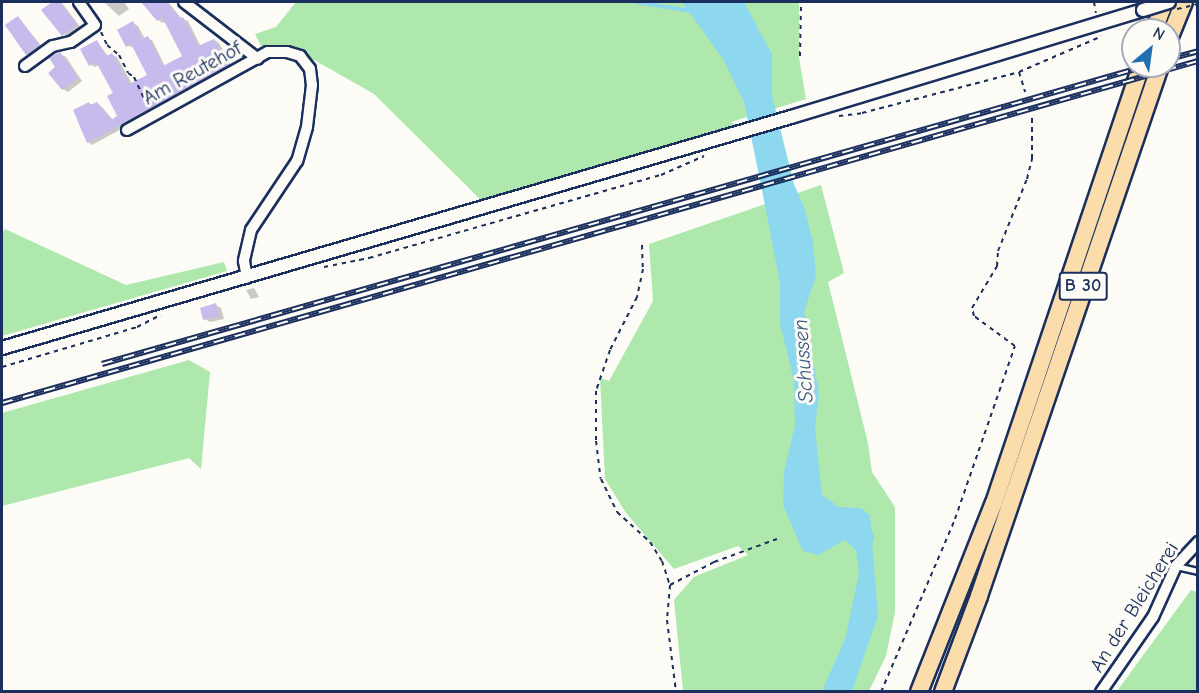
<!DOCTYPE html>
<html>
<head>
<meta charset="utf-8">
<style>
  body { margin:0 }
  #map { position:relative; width:1199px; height:693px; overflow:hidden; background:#fdfcf7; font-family:"Comic Neue",sans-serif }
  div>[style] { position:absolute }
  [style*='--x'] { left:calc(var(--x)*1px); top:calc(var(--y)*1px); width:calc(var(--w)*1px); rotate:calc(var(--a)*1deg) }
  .green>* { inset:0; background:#aee8ad }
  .water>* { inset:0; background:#8dd8ee }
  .shadow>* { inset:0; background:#0003 }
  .stream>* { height:4px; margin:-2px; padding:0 2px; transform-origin:2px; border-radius:2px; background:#8dd8ee }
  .river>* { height:21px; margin:-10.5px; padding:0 10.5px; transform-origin:10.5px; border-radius:10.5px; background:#8dd8ee }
  .building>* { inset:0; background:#c7baec }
  .path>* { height:2px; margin-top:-1px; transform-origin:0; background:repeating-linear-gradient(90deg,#1b2f5e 0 4.5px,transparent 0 9px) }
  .roads { filter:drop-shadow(2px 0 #1b2f5e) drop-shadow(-2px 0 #1b2f5e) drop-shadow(0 2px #1b2f5e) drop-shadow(0 -2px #1b2f5e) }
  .service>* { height:5px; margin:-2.5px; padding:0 2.5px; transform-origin:2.5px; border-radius:2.5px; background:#fdfcf7 }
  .minor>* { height:10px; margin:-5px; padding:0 5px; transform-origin:5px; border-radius:5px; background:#fdfcf7 }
  .tertiary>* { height:12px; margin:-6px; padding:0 6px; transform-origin:6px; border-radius:6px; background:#fdfcf7 }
  .trunk>* { height:16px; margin:-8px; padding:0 8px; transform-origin:8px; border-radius:8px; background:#fbddab }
  .rail>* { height:6px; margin-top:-3px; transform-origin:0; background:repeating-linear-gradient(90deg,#fdfcf7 0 11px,#1b2f5e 0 22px); box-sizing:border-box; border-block:2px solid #1b2f5e }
  .path-bridge>* { height:2px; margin-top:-1px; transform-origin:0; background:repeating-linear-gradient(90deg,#1b2f5e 0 4.5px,transparent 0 9px) }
  .bridges { filter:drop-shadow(2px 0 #1b2f5e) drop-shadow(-2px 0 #1b2f5e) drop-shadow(0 2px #1b2f5e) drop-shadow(0 -2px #1b2f5e) }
  .tertiary-bridge>* { height:12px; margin:-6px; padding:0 6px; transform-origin:6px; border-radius:6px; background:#fdfcf7 }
  span { translate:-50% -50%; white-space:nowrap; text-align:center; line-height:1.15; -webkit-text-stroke:6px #fdfcf7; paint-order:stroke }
  .shield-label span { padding:2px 4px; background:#fdfcf7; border:2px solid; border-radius:4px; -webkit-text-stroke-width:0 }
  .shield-label { font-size:18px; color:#1b2f5e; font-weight:700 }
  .street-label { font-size:20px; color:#1b2f5e }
  .water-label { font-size:21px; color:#385982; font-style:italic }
  .frame { position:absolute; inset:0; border:3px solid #1b2f5e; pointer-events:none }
  .north { position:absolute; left:1121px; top:18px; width:60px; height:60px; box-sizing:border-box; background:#fdfcf7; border:2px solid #a3aaba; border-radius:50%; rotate:29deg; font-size:16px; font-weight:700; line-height:24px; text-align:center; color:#1b2f5e }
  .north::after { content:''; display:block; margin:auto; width:21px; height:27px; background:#1f6fb2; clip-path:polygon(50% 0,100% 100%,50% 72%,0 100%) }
</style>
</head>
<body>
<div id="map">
  <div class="green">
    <i style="clip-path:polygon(296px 2px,799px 2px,799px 57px,806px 99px,731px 122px,742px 131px,488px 207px,374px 94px,288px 45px,261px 46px,255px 34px,276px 27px)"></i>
    <i style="clip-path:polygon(821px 185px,844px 273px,828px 282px,868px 443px,872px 472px,895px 507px,895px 612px,886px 656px,869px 691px,683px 691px,674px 600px,694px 577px,748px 555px,738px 546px,674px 569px,626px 513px,605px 479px,600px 378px,609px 381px,653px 301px,649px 244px)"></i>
    <i style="clip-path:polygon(5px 229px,126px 285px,224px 262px,227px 271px,2px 336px,2px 233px)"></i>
    <i style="clip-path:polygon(189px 360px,210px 372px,201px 469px,189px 458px,2px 506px,2px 413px)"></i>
    <i style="clip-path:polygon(1191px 590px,1197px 592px,1197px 691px,1117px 691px)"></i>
  </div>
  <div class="water">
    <i style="clip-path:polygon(682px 2px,744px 2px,772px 54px,772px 96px,794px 184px,804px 207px,813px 242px,816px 276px,804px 312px,819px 393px,815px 428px,822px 495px,835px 504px,845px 522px,856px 512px,870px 514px,878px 616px,852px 691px,822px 691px,845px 639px,859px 574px,856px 550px,844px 540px,819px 555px,803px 551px,783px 505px,784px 472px,795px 426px,794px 381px,780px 324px,780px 283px,763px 195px,744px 102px,723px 59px)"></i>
  </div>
  <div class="shadow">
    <i style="clip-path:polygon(54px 2px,62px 3px,81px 28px,68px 38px,43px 10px)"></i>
    <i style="clip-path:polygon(104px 2px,124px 2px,129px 9px,119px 16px)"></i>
    <i style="clip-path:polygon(146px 2px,168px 2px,182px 19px,188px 21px,201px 47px,214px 40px,219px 43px,233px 68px,92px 145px,88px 142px,89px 104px,101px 106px,113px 120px,119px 116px,115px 93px,99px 65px,95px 67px,91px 65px,97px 42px,109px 57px,112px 55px,117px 57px,132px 84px,149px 75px,134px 47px,127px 46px,133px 23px,138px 26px,145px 39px,152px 40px,165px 66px,184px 57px,166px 21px,163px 23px,158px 20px)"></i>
    <i style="clip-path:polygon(18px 17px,43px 48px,32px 57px,27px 54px)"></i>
    <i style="clip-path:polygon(60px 54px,66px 57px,82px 81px,68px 92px,63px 89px,57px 67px)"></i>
    <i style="clip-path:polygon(254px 288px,259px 297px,251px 299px,246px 290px)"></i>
    <i style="clip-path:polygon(215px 305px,221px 308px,224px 319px,210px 322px,205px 319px)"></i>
  </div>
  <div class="stream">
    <i style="--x:636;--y:2;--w:56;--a:9.3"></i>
  </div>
  <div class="river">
    <i style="--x:818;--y:505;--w:13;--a:58"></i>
    <i style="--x:825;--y:516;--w:32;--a:4"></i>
    <i style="--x:857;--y:518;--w:20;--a:72"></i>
  </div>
  <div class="building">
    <i style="clip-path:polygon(52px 2px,59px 2px,77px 24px,62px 36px,41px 10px)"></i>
    <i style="clip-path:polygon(141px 2px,167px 2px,180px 18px,183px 17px,198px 46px,214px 39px,229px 65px,87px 143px,73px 110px,89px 102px,90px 105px,97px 102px,111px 120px,117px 116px,107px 96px,113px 93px,96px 62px,89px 66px,80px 49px,97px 40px,106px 56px,112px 53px,129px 84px,147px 75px,131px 44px,126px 47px,117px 30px,133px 21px,142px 39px,148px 36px,163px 66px,182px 56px,162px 17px,157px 21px)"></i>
    <i style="clip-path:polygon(18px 16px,39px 45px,26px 55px,5px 25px)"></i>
    <i style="clip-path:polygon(60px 52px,78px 78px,62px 90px,48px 73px,55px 67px,49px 58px)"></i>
    <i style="clip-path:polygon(216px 303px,219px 316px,203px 320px,200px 308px)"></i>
  </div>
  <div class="path">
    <i style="--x:1094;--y:2;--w:11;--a:80"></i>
    <i style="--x:101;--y:32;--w:14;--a:65"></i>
    <i style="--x:107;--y:45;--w:16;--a:40"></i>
    <i style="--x:119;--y:55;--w:20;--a:63"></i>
    <i style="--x:128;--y:73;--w:7;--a:34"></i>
    <i style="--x:134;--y:77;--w:33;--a:65"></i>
    <i style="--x:800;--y:56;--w:54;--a:-88.9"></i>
    <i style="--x:1019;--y:72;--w:21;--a:73"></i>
    <i style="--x:839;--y:116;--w:23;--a:-7"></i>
    <i style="--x:862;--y:113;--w:162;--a:-14.6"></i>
    <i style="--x:1019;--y:72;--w:90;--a:-23.4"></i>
    <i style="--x:642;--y:245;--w:24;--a:88"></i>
    <i style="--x:643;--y:269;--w:29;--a:102"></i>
    <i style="--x:637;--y:297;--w:59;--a:117"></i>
    <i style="--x:610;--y:350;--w:43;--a:108.9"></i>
    <i style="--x:596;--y:391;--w:50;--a:90"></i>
    <i style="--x:596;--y:441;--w:38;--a:83"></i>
    <i style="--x:601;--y:479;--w:37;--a:64"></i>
    <i style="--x:617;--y:512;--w:45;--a:42.3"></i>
    <i style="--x:650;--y:542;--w:22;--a:58"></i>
    <i style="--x:662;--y:561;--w:25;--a:72"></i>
    <i style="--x:670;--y:585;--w:35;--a:95"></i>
    <i style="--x:667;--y:620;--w:73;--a:82.9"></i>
    <i style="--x:324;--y:267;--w:46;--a:-11.3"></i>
    <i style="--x:369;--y:258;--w:304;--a:-15.9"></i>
    <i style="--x:661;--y:175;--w:47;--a:-23.8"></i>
    <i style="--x:2;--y:367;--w:141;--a:-16.5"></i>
    <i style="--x:137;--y:327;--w:27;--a:-27"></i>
    <i style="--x:670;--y:585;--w:50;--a:-27.6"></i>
    <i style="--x:714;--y:562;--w:67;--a:-20.1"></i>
    <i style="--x:881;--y:692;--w:188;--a:-66.8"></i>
    <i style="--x:955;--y:519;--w:183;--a:-70.9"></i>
    <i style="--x:1015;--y:346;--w:51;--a:-143.8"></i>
    <i style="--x:974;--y:316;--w:8;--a:-104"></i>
    <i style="--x:972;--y:308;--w:49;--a:-59.2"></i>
    <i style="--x:997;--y:266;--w:15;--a:-86"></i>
    <i style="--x:998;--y:251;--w:78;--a:-68.1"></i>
    <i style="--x:1027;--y:179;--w:21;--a:-76"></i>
    <i style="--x:1032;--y:159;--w:41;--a:-90"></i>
  </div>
  <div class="roads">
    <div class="service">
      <i style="--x:1176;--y:566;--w:23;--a:13"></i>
    </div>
    <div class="minor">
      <i style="--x:184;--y:2;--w:93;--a:37.6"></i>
      <i style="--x:25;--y:66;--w:34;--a:-36"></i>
      <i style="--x:53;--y:46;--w:18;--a:-13"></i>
      <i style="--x:71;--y:42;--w:29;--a:-35"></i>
      <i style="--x:95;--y:25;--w:28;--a:-125"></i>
      <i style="--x:127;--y:130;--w:161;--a:-29"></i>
      <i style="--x:268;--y:52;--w:19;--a:0"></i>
      <i style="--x:287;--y:52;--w:14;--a:17"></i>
      <i style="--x:300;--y:56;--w:16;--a:52"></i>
      <i style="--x:310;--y:69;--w:16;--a:83"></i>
      <i style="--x:312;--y:85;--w:42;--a:96.8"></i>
      <i style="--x:307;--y:127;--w:35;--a:106"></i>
      <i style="--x:297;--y:161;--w:83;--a:123.7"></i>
      <i style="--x:251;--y:230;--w:32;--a:103"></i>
      <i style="--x:244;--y:261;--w:17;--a:80"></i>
      <i style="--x:1101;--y:692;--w:91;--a:-55.3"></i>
      <i style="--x:1153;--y:617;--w:56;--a:-65.7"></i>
      <i style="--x:1176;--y:566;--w:33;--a:-47"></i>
    </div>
    <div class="tertiary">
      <i style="--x:2;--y:348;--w:822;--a:-16.32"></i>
      <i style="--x:791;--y:117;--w:368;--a:-16.9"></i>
    </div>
    <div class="trunk">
      <i style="--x:1154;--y:30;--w:30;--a:-69"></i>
      <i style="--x:1169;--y:39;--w:40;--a:-68"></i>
      <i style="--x:919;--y:692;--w:203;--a:-68.4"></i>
      <i style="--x:994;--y:503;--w:461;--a:-71.4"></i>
      <i style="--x:943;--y:692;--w:103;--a:-69.4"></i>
      <i style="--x:979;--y:596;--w:560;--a:-71.14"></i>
    </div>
  </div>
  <div class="rail">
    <i style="--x:1169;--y:59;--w:30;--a:-15"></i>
    <i style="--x:102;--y:364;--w:1086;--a:-15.93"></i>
    <i style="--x:2;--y:403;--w:1244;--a:-15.96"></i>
  </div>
  <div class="path-bridge">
    <i style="--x:1177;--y:9;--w:22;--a:-13"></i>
  </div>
  <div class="bridges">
    <div class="tertiary-bridge">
      <i style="--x:1143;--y:10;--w:27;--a:-17"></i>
    </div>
  </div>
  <div class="shield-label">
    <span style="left:1083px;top:286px">B 30</span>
  </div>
  <div class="street-label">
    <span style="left:192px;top:73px;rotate:-29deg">Am Reutehof</span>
    <span style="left:1134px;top:607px;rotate:-58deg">An der Bleicherei</span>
  </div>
  <div class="water-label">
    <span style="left:803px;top:361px;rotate:-94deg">Schussen</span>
  </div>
  <div class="frame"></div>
  <div class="north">N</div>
</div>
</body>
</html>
